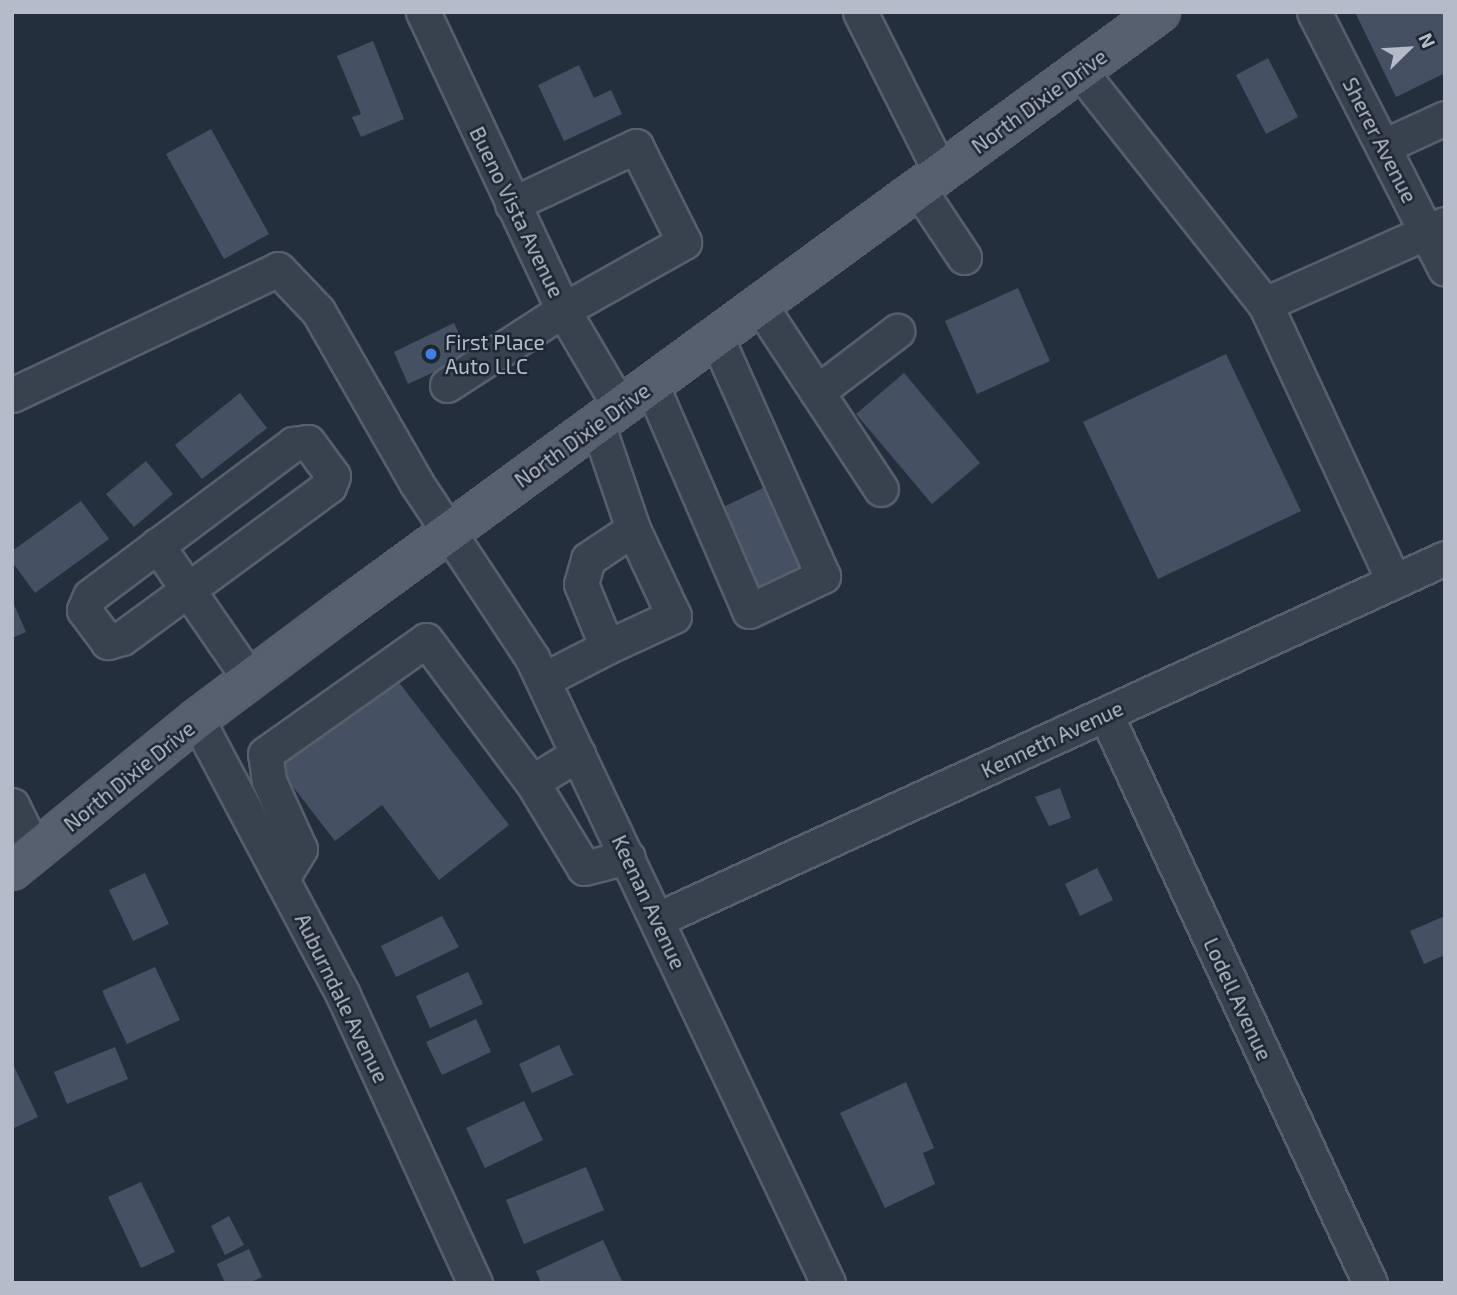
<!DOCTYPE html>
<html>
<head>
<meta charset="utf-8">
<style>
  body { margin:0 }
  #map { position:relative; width:1457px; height:1295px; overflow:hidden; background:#242f3e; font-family:"Exo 2",sans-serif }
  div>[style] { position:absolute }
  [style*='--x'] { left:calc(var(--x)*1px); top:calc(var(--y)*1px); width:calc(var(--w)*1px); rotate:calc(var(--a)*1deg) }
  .building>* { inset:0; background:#455162 }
  .roads { filter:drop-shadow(2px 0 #565f6c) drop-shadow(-2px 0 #565f6c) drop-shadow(0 2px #565f6c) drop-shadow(0 -2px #565f6c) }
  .minor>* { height:33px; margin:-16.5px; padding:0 16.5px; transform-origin:16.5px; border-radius:16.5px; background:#38414e }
  .major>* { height:38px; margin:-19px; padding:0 19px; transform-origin:19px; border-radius:19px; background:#56606e }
  .dots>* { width:19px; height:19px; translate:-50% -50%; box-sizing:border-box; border:4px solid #1d2633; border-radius:50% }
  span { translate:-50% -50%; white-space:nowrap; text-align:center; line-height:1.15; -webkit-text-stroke:5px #1d2633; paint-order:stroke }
  .street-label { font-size:21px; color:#b4bcc9 }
  .poi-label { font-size:21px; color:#b4bcc9 }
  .left { translate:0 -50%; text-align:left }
  .frame { position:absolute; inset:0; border:14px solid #b4bcc9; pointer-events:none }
  .north { position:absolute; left:1373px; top:14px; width:70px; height:70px; -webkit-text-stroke:5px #1d2633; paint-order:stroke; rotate:66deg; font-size:19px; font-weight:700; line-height:28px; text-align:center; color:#b4bcc9 }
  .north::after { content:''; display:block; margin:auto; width:24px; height:32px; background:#b4bcc9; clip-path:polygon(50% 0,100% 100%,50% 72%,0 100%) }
</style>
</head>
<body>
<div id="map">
  <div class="building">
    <i style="clip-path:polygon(1355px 12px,1445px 12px,1445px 73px,1396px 97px)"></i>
    <i style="clip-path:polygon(373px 41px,404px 119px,361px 137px,352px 117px,361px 114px,337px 56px)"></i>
    <i style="clip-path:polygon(1268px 58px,1298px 117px,1266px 134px,1236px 75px)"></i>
    <i style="clip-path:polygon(579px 65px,594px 98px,611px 90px,622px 114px,564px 141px,538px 85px)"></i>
    <i style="clip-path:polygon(211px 129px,269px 234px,224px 259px,166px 154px)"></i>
    <i style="clip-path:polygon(1018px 288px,1050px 361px,977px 394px,945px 321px)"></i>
    <i style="clip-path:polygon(454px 323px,469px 356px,408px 384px,394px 352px)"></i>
    <i style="clip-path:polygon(1226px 354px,1301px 511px,1158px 579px,1083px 422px)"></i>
    <i style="clip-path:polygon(904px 373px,980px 463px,932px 504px,856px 414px)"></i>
    <i style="clip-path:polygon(240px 393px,267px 428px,202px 479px,175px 445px)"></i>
    <i style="clip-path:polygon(146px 461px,173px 494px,134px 527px,106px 494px)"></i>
    <i style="clip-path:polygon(769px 485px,810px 572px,753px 599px,711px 513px)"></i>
    <i style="clip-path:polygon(81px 501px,109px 539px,35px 593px,12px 562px,12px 551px)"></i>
    <i style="clip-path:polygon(12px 600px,26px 632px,12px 638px)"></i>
    <i style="clip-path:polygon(394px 676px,509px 825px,439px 880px,382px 805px,335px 841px,277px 766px)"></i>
    <i style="clip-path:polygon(1060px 788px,1071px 818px,1049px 826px,1035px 797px)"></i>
    <i style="clip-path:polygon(1097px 868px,1113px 900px,1080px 916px,1065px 884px)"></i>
    <i style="clip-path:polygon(145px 873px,169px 924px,133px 941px,109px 890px)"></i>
    <i style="clip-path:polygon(442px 916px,459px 947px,396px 977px,381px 946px)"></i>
    <i style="clip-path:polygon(1445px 916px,1445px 955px,1424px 964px,1410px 931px)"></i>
    <i style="clip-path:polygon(155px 967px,180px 1020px,127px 1044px,102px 991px)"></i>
    <i style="clip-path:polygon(468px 972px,483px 1004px,430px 1028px,416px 996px)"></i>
    <i style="clip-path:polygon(476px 1019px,491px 1052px,442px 1075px,426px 1042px)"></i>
    <i style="clip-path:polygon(559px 1045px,573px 1075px,532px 1093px,519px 1064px)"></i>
    <i style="clip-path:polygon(115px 1047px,128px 1079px,67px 1104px,54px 1072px)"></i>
    <i style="clip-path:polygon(12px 1062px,38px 1117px,12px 1129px)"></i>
    <i style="clip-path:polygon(906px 1082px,934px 1148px,923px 1153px,935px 1184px,885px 1208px,840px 1113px)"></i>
    <i style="clip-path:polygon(524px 1101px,543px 1140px,485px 1168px,466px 1128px)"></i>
    <i style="clip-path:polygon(586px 1167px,604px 1210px,524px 1244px,506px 1200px)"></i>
    <i style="clip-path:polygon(141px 1182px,175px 1252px,141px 1268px,108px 1197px)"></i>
    <i style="clip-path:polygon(229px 1216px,244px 1245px,225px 1255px,211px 1226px)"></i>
    <i style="clip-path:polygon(603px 1240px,622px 1281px,541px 1283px,536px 1271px)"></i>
    <i style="clip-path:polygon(249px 1249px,262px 1277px,249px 1283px,225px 1283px,217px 1264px)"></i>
  </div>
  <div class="roads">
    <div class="minor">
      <i style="--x:423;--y:12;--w:329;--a:64.8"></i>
      <i style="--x:563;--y:310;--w:113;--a:59.6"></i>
      <i style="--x:860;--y:12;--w:180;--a:63.3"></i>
      <i style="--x:1314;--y:12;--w:288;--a:63"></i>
      <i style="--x:1080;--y:71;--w:298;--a:51.6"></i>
      <i style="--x:1265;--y:304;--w:197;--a:-24"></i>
      <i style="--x:1384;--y:146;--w:67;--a:-24.7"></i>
      <i style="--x:918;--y:188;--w:83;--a:56.3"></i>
      <i style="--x:1265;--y:304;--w:306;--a:65.1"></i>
      <i style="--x:760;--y:305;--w:220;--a:56.7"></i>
      <i style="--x:651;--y:384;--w:247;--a:66.6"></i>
      <i style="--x:749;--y:611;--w:82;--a:-25.3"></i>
      <i style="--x:823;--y:576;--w:262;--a:-114.1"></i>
      <i style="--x:447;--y:385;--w:138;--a:-32.9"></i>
      <i style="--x:563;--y:310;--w:139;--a:-29.3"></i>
      <i style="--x:684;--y:242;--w:107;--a:-116.6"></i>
      <i style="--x:636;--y:146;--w:137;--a:154.9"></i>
      <i style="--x:817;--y:392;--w:101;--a:-37.3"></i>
      <i style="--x:12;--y:395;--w:294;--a:-25.3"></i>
      <i style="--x:278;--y:269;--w:58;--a:46.4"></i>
      <i style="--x:318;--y:311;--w:199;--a:60.2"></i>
      <i style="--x:417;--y:484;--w:209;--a:56.5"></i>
      <i style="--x:532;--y:658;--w:692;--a:64.66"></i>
      <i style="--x:597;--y:423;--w:112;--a:71.2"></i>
      <i style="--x:633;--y:529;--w:96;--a:64.8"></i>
      <i style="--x:674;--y:616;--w:74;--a:155.2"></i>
      <i style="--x:308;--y:442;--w:42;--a:53.7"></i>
      <i style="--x:333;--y:476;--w:11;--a:112"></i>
      <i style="--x:329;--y:486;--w:257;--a:143.7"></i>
      <i style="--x:122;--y:638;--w:15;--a:164"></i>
      <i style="--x:108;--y:642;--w:40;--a:-127"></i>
      <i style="--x:84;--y:610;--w:15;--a:-67"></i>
      <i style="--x:90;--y:596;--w:254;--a:-36.8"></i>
      <i style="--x:293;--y:444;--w:15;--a:-8"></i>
      <i style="--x:157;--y:545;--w:164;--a:55.4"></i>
      <i style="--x:543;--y:680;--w:72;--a:-27.3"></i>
      <i style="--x:607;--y:647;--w:68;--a:-112.4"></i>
      <i style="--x:581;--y:584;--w:26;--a:-74"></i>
      <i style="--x:588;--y:559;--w:54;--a:-33.7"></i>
      <i style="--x:1106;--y:715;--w:626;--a:65.07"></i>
      <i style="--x:197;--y:719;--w:312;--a:62.1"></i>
      <i style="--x:343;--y:995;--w:317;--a:65.4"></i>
      <i style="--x:532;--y:782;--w:100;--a:58.8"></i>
      <i style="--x:584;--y:868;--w:45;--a:-14"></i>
      <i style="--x:12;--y:805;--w:52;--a:63.9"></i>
      <i style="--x:283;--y:877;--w:33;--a:-59"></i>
      <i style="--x:300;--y:849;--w:75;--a:-114.5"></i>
      <i style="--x:269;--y:781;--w:27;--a:-98"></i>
      <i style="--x:265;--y:754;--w:197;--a:-35.3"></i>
      <i style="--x:426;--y:640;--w:177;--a:53.3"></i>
      <i style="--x:532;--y:782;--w:54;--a:-31.3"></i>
      <i style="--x:658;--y:919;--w:866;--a:-24.64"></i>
    </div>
    <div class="major">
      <i style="--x:12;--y:870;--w:239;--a:-39.2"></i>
      <i style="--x:197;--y:719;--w:179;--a:-36.8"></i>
      <i style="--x:340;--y:612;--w:1016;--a:-36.19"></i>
    </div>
  </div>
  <div class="dots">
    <i style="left:431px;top:354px;background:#3f7fe0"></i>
  </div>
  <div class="street-label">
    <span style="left:1039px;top:101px;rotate:-36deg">North Dixie Drive</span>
    <span style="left:1380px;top:140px;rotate:63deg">Sherer Avenue</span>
    <span style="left:517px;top:212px;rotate:64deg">Bueno Vista Avenue</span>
    <span style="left:582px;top:435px;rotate:-36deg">North Dixie Drive</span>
    <span style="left:1052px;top:739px;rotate:-25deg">Kenneth Avenue</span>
    <span style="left:129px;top:776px;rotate:-39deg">North Dixie Drive</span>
    <span style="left:649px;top:902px;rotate:65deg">Keenan Avenue</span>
    <span style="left:342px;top:998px;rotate:64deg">Auburndale Avenue</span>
    <span style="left:1238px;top:999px;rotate:65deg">Lodell Avenue</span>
  </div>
  <div class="poi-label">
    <span class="left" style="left:445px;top:354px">First Place<br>Auto LLC</span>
  </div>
  <div class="frame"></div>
  <div class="north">N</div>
</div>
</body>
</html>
